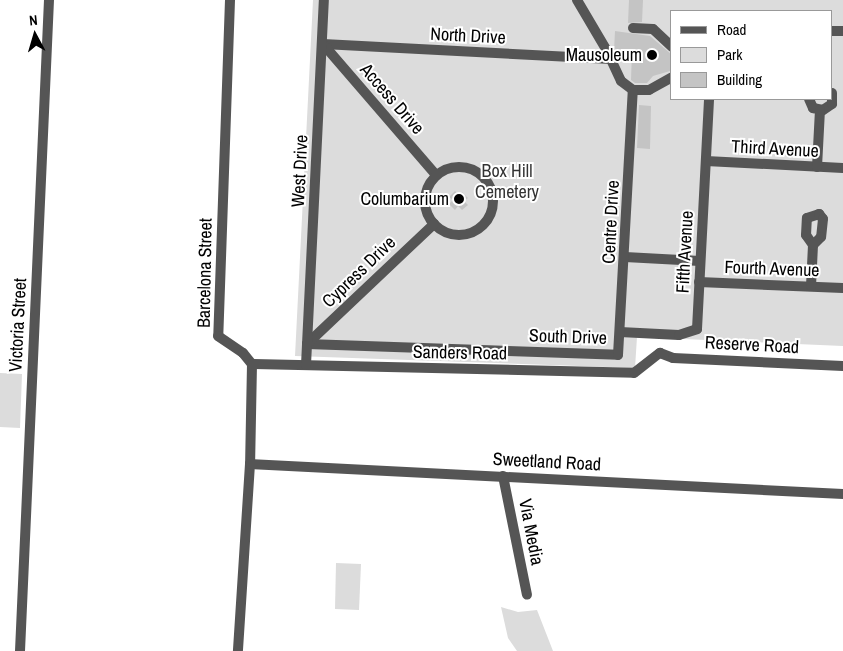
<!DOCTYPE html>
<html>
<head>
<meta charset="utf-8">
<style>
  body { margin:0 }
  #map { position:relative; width:843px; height:651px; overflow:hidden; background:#fff; font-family:"Archivo Narrow",sans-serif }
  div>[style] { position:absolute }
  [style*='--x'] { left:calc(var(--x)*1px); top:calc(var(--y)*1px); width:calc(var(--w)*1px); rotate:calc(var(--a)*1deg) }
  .green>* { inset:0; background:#dcdcdc }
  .building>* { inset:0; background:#c4c4c4 }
  .minor>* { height:10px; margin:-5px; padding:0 5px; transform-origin:5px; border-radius:5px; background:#555 }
  .minor>.ring { margin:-5px; padding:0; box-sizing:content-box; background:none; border:10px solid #555; border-radius:50% }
  .dots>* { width:14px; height:14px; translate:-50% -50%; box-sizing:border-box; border:2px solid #fff; border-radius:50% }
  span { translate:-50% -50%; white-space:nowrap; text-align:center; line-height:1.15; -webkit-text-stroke:4px #fff; paint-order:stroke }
  .street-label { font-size:18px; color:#000 }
  .poi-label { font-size:18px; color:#000 }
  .right { translate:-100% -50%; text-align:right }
  .park-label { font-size:18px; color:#333 }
  .legend { position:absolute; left:670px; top:10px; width:162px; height:90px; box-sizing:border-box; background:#fff; border:1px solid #999; margin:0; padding:6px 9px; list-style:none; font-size:15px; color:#000 }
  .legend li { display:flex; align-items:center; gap:10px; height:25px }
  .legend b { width:25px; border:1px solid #999 }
  .north { position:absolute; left:10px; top:10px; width:50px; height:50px; -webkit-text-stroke:4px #fff; paint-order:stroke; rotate:354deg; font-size:14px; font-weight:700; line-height:20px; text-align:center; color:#000 }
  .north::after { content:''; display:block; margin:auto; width:18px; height:22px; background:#000; clip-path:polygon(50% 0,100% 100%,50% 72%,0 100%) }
</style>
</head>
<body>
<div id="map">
  <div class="green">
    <i style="clip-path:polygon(evenodd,313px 0,843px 0,843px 346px,637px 337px,635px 368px,295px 356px,313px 0,672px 11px,832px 11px,832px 99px,672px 99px,672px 11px)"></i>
    <i style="clip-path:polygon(0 373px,22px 374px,20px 428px,0 427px)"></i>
    <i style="clip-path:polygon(336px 563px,361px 564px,359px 610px,335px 609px)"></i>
    <i style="clip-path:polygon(501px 607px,518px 612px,537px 610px,553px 651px,517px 651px,508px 638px)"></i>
  </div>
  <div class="building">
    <i style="clip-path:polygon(629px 0,643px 0,642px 22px,628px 23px)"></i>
    <i style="clip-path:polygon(615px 31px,650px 36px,671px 54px,670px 71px,653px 76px,647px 83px,635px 83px,631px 80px,632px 51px,614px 51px)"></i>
    <i style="clip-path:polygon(639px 105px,651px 106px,650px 149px,637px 148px)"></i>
    <i style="clip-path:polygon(455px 191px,459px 195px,462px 192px,468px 198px,464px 201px,468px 205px,462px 210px,458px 206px,455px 210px,449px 204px,453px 200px,449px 197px)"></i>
  </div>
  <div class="minor">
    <i style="--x:230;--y:0;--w:336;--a:92"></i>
    <i style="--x:218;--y:336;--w:30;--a:34"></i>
    <i style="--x:243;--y:353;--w:14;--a:51"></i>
    <i style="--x:252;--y:364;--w:100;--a:91.1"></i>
    <i style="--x:250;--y:464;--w:187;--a:93.7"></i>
    <i style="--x:577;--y:0;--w:59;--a:59.5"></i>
    <i style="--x:607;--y:51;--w:33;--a:65"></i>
    <i style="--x:621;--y:81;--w:15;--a:37"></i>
    <i style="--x:633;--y:90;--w:16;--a:0"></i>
    <i style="--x:649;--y:90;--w:26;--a:-29"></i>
    <i style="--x:633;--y:28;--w:20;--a:3"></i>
    <i style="--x:653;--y:29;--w:26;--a:43"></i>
    <i style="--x:832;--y:31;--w:11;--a:0"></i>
    <i style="--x:323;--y:44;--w:288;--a:3"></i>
    <i style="--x:323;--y:44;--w:173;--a:49.2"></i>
    <i style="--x:809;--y:99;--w:10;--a:66"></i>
    <i style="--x:813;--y:108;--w:10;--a:11"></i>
    <i style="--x:823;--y:110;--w:11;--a:-34"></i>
    <i style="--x:832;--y:104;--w:11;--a:-90"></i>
    <i style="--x:706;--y:161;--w:137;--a:2.9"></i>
    <i style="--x:817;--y:167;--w:57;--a:-87"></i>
    <i class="ring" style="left:425px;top:167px;width:58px;height:58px"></i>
    <i style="--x:625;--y:257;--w:75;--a:3.1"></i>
    <i style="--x:699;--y:282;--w:144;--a:2.4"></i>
    <i style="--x:811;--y:286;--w:41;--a:-87.2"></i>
    <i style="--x:813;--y:245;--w:12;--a:-125"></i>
    <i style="--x:806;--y:235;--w:17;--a:-87"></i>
    <i style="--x:807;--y:218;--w:13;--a:-18"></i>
    <i style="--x:819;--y:214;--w:6;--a:51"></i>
    <i style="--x:823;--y:219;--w:18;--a:96"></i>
    <i style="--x:821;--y:237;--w:11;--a:135"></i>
    <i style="--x:620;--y:332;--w:59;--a:2.9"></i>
    <i style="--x:679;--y:335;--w:19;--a:-18"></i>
    <i style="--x:697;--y:329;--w:230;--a:-87"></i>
    <i style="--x:307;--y:344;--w:311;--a:2"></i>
    <i style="--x:618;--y:355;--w:265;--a:-86.8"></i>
    <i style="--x:307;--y:344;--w:175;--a:-43.4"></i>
    <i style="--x:252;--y:364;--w:382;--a:1.3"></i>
    <i style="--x:634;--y:373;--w:33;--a:-38"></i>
    <i style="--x:660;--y:353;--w:14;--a:21"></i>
    <i style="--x:673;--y:358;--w:170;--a:2.7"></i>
    <i style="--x:306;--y:365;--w:365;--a:-87.2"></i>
    <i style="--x:250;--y:464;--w:594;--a:2.9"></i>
    <i style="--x:503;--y:476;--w:121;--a:78.6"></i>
    <i style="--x:20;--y:651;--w:652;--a:-87.45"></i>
  </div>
  <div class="dots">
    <i style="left:652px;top:55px;background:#000"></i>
    <i style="left:459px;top:199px;background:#000"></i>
  </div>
  <div class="street-label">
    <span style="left:468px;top:36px;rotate:3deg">North Drive</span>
    <span style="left:392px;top:99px;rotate:49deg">Access Drive</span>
    <span style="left:775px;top:149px;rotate:3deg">Third Avenue</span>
    <span style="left:300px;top:171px;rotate:-87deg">West Drive</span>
    <span style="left:611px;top:222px;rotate:-87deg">Centre Drive</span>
    <span style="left:685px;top:252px;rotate:-87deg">Fifth Avenue</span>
    <span style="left:772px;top:269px;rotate:2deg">Fourth Avenue</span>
    <span style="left:359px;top:272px;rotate:-44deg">Cypress Drive</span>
    <span style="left:205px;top:273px;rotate:-89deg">Barcelona Street</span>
    <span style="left:18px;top:325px;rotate:-87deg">Victoria Street</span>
    <span style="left:568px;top:337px;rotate:2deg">South Drive</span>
    <span style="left:752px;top:345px;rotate:3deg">Reserve Road</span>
    <span style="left:460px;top:353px;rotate:1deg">Sanders Road</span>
    <span style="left:547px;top:462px;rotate:3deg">Sweetland Road</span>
    <span style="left:531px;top:532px;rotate:79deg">Via Media</span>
  </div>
  <div class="poi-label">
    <span class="right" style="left:642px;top:55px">Mausoleum</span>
    <span class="right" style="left:449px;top:199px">Columbarium</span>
  </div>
  <div class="park-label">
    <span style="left:507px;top:182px">Box Hill<br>Cemetery</span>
  </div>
  <ul class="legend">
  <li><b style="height:6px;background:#555"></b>Road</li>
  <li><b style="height:14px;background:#dcdcdc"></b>Park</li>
  <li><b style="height:14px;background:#c4c4c4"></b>Building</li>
  </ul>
  <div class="north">N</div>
</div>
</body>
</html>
